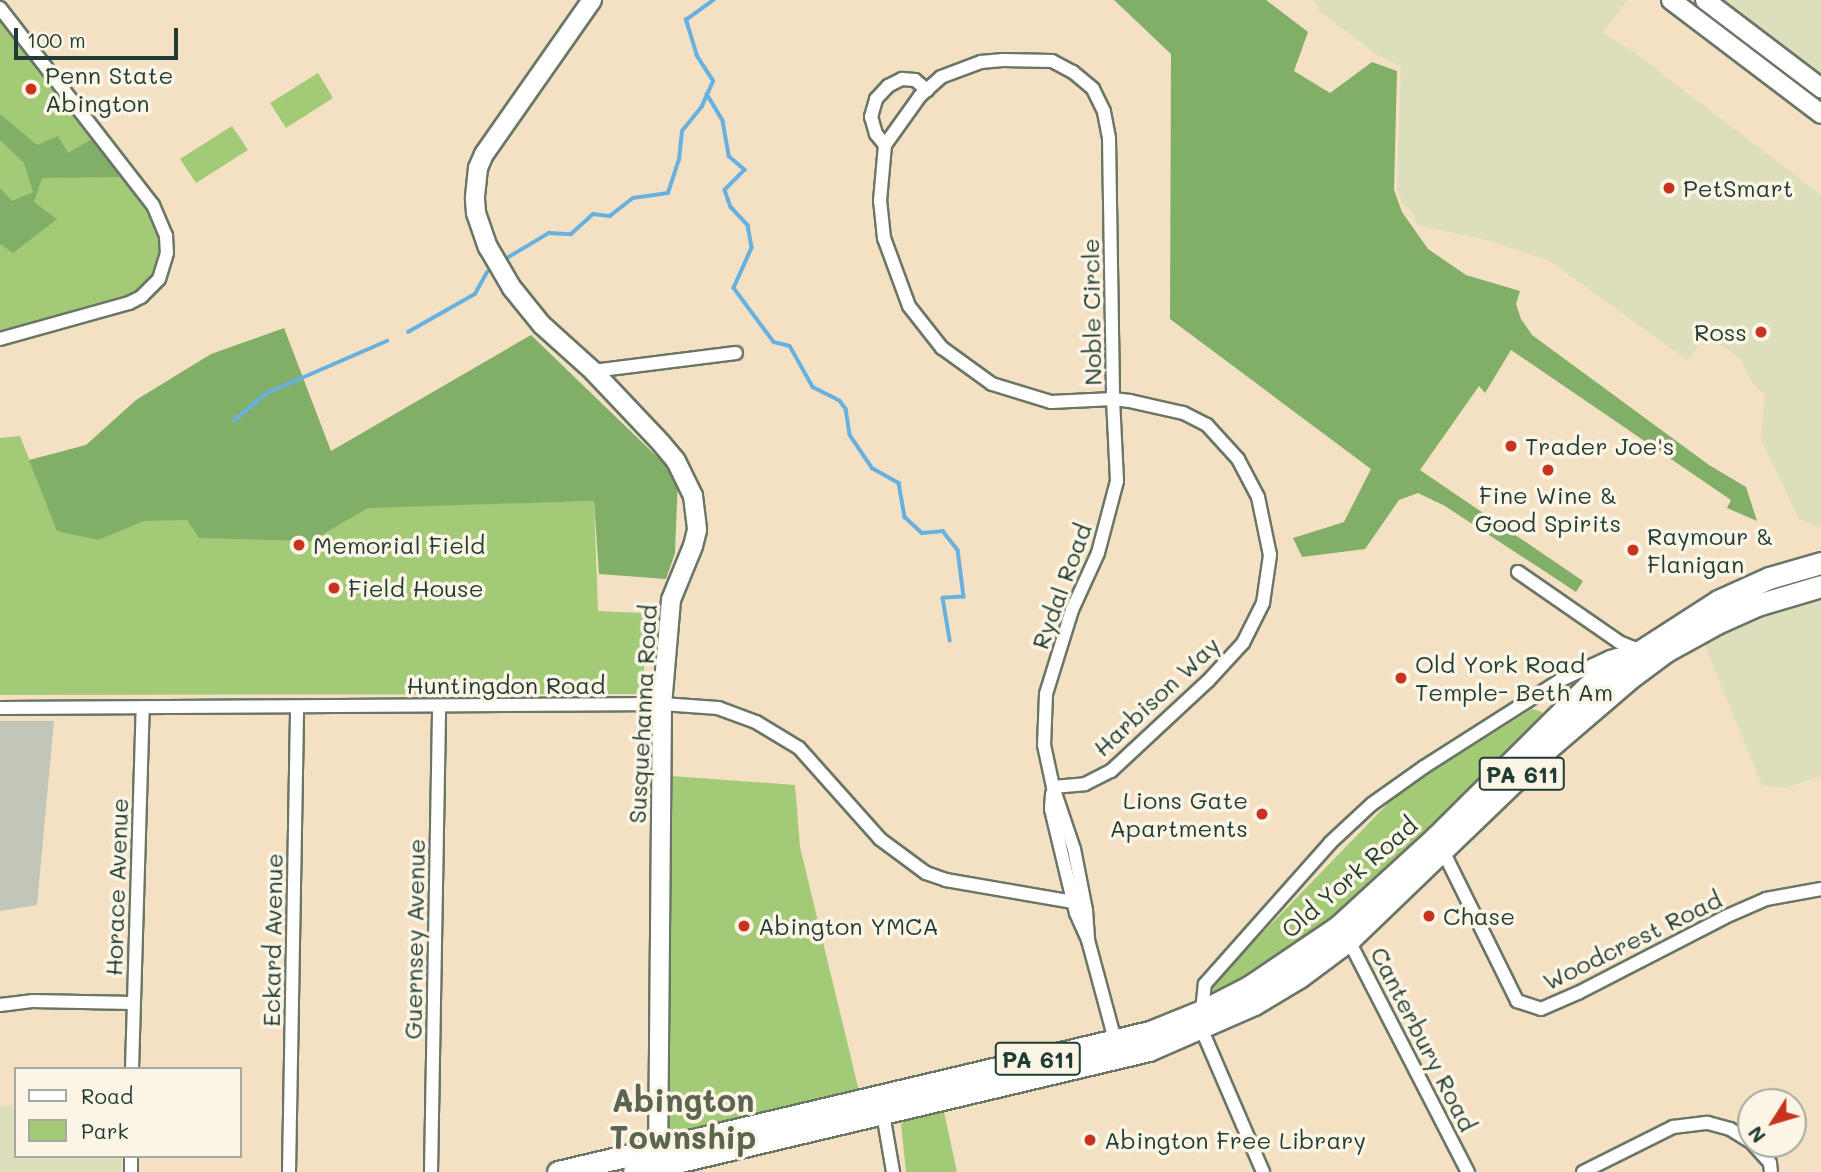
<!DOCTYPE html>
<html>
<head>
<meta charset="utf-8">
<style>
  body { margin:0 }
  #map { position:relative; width:1821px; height:1172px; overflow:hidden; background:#f4e0c3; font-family:Mali,sans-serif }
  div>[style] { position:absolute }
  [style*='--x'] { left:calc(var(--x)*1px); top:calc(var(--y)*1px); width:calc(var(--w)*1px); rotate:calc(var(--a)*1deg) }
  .built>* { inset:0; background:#dcdebc }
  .industrial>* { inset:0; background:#c2c6b9 }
  .green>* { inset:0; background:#a3cb77 }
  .forest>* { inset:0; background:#82af68 }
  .stream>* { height:3.5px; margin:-1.75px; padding:0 1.75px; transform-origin:1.75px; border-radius:1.75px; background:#66b1df }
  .roads { filter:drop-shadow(2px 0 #6a7666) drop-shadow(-2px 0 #6a7666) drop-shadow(0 2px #6a7666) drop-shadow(0 -2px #6a7666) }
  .minor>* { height:12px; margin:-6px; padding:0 6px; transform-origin:6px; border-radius:6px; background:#fff }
  .secondary>* { height:18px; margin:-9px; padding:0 9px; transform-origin:9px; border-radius:9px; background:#fff }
  .trunk>* { height:21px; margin:-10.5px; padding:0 10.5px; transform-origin:10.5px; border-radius:10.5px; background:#fff }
  .dots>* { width:19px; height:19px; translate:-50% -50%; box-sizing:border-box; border:4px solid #fcf5e5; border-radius:50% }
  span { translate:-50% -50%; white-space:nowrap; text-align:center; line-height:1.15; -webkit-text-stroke:7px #fcf5e5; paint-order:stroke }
  .shield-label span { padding:2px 5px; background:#fcf5e5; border:2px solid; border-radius:5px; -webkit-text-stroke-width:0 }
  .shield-label { font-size:23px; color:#1f3d34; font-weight:700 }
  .poi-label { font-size:24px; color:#1f3d34 }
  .left { translate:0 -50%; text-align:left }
  .right { translate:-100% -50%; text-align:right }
  .street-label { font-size:24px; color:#1f3d34 }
  .district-label { font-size:32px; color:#5c6551; font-weight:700 }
  .legend { position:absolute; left:14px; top:1067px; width:228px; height:91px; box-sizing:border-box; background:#fcf5e5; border:2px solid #a4ab9e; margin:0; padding:9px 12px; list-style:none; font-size:21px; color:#1f3d34 }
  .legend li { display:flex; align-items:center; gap:14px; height:35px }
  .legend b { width:35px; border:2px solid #a4ab9e }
  .north { position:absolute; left:1737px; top:1088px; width:70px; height:70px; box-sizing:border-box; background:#fcf5e5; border:2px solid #a4ab9e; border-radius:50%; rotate:233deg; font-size:19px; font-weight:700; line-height:28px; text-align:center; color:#1f3d34 }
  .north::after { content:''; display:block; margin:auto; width:24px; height:32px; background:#c8321e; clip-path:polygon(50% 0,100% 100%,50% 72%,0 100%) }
  .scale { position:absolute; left:14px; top:28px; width:164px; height:32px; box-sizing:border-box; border:4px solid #1f3d34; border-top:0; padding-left:9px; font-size:21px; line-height:24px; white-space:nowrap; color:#1f3d34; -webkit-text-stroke:5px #fcf5e5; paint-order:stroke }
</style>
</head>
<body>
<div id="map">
  <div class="built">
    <i style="clip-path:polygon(1312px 0,1627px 0,1603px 33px,1631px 50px,1821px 195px,1821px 528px,1799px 519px,1761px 439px,1765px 395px,1752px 383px,1741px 359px,1707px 335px,1687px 360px,1550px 261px,1487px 240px,1417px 225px,1413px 212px,1404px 205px,1397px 190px,1401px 66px,1377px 55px,1317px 9px,1319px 6px)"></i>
    <i style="clip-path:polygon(1714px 0,1821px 0,1821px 80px)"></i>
    <i style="clip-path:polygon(1821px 596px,1821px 776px,1785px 788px,1762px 785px,1703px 641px,1782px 606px)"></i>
    <i style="clip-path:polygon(9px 1105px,16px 1106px,16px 1156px,121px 1156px,121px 1172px,0 1172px,0 1107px)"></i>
  </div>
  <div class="industrial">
    <i style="clip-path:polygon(0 721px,54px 721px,37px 905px,0 911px)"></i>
  </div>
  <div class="green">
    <i style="clip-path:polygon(0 20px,141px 196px,155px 220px,161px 242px,158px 266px,151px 280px,139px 292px,123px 300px,0 332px)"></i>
    <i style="clip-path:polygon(318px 73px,333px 98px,286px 128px,270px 103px)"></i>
    <i style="clip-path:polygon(232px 126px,248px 150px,196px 183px,180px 159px)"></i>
    <i style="clip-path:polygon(20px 436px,52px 516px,594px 501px,598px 611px,644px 613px,644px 694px,0 695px,0 438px)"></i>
    <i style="clip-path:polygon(1532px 709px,1542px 712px,1544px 718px,1368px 892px,1299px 949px,1214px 995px,1212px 985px,1398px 793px)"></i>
    <i style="clip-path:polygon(671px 776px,795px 785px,800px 847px,859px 1091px,673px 1133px,668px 1129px)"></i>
    <i style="clip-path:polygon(944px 1112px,957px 1172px,906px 1172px,901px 1124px,906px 1120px)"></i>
  </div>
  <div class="forest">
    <i style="clip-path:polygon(1114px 0,1266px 0,1308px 32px,1294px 71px,1330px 93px,1372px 62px,1397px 71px,1394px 190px,1402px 212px,1428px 249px,1466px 275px,1520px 291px,1516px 304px,1521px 319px,1532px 335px,1709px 465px,1746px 487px,1757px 521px,1727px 508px,1731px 500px,1511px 350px,1485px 393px,1479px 386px,1420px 470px,1583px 581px,1576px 592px,1445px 506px,1418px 493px,1399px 500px,1365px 549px,1302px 557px,1293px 538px,1344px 522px,1371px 469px,1170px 319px,1171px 54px)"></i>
    <i style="clip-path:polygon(0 114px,37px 145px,58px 136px,68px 153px,92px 139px,122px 177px,42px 178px,34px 202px,57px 219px,13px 253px,0 244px,0 188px,12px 201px,33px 192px,24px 163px,0 140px)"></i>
    <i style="clip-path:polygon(284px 328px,331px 451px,531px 335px,678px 477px,675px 553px,666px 579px,599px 574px,594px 501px,368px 508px,311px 541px,199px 538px,187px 520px,144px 521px,98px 540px,57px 531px,29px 460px,86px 445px,136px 400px,211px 354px)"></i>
  </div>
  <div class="stream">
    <i style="--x:707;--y:94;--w:31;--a:59"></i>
    <i style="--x:723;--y:121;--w:36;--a:80"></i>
    <i style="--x:729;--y:156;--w:21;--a:41"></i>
    <i style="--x:745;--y:170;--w:28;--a:135"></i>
    <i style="--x:725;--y:190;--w:18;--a:71"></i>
    <i style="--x:731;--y:207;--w:25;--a:47"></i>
    <i style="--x:748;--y:225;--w:23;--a:80"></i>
    <i style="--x:752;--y:248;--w:44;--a:114.2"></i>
    <i style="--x:734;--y:288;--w:67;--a:53.5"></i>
    <i style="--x:774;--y:342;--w:16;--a:14"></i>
    <i style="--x:790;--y:346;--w:47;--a:60.7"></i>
    <i style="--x:813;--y:387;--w:30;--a:27"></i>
    <i style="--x:840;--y:401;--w:10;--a:53"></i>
    <i style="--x:846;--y:409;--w:26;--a:81"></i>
    <i style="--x:850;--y:435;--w:40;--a:56"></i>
    <i style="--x:872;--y:468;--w:31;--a:29"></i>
    <i style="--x:899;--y:483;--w:35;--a:80"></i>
    <i style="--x:905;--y:517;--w:23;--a:43"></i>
    <i style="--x:922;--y:533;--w:21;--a:-5"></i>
    <i style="--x:943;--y:531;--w:24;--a:52"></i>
    <i style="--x:958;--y:550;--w:47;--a:82.7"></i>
    <i style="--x:964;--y:597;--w:21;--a:177"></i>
    <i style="--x:943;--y:598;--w:43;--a:80.5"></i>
    <i style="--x:507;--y:258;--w:49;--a:-30.8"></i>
    <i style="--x:549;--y:233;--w:22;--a:3"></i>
    <i style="--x:571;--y:234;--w:30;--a:-42"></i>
    <i style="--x:593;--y:214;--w:17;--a:7"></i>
    <i style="--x:610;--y:216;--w:29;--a:-38"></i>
    <i style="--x:633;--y:198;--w:35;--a:-8"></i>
    <i style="--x:668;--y:193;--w:35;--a:-72"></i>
    <i style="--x:679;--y:160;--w:29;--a:-84"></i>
    <i style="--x:682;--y:131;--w:32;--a:-51"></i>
    <i style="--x:702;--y:106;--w:27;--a:-66"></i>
    <i style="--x:713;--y:81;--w:30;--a:-123"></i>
    <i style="--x:697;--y:56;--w:38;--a:-107"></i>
    <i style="--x:686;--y:20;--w:34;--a:-36"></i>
    <i style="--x:408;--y:332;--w:77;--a:-29.6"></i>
    <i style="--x:475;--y:294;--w:25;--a:-61"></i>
    <i style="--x:234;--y:421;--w:41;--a:-41.1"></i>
    <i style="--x:265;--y:394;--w:133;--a:-23.5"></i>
  </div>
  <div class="roads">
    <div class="minor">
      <i style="--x:0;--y:8;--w:249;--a:52.2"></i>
      <i style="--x:153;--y:205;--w:34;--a:67"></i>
      <i style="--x:166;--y:236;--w:17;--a:87"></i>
      <i style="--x:167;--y:253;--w:27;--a:107"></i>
      <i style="--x:159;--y:279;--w:25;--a:135"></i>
      <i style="--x:141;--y:297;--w:13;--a:153"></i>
      <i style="--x:129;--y:303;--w:134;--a:164.4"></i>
      <i style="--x:885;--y:145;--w:14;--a:-129"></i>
      <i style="--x:876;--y:134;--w:18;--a:-106"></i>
      <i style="--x:871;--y:117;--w:19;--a:-74"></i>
      <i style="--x:876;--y:99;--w:18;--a:-47"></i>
      <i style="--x:888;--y:86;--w:16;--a:-27"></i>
      <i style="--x:902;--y:79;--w:13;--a:4"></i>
      <i style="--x:915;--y:80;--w:16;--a:40"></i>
      <i style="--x:593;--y:371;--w:144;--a:-7.2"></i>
      <i style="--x:1518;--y:572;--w:123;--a:34.7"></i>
      <i style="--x:1619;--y:642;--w:22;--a:22"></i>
      <i style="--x:0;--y:708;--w:662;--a:-0.35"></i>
      <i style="--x:662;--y:704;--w:56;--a:4.1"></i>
      <i style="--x:718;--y:708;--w:40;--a:20.2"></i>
      <i style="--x:756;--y:722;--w:50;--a:31.2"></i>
      <i style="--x:799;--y:748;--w:122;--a:48.3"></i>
      <i style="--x:880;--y:839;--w:57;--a:36.5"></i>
      <i style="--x:926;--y:873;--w:21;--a:19"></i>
      <i style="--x:946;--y:880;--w:129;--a:9.8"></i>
      <i style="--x:1053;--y:787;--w:32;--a:-5"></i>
      <i style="--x:1085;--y:784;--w:29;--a:-27"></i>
      <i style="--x:1111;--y:771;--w:132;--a:-42.9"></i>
      <i style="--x:1208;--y:681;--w:52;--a:-47.4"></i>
      <i style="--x:1243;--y:643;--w:45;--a:-63.4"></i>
      <i style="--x:1263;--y:603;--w:49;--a:-81.7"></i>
      <i style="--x:1270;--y:555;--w:59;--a:-101.7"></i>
      <i style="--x:1258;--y:497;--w:43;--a:-117.8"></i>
      <i style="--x:1238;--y:459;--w:46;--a:-132.4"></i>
      <i style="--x:1207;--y:425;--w:27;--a:-153"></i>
      <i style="--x:1183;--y:413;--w:54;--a:-167.2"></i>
      <i style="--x:1130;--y:401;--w:17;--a:-173"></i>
      <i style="--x:1113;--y:399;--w:62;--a:177.2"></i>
      <i style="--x:1051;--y:402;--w:62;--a:-163"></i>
      <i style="--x:992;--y:384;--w:62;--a:-144.2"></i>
      <i style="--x:942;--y:348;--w:53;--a:-128.2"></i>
      <i style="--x:909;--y:306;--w:72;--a:-110.2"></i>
      <i style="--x:884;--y:238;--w:37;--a:-96"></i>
      <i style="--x:880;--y:201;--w:56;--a:-84.9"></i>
      <i style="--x:885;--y:145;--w:60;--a:-54.5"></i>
      <i style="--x:920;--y:96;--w:28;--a:-42"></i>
      <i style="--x:941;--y:77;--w:43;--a:-20.6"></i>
      <i style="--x:981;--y:62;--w:22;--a:-5"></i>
      <i style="--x:1003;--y:60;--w:49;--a:1.2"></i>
      <i style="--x:1052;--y:61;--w:24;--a:28"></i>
      <i style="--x:1073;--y:72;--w:26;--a:40"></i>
      <i style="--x:1093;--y:89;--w:25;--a:64"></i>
      <i style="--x:1104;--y:112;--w:26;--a:79"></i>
      <i style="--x:1109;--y:138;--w:261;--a:89.1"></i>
      <i style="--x:1113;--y:399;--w:82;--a:87.2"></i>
      <i style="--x:1117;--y:481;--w:74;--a:104.8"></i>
      <i style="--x:1098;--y:553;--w:63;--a:114.5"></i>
      <i style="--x:1072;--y:610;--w:88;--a:107.2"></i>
      <i style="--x:1046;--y:694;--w:51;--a:92.2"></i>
      <i style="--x:1044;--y:745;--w:43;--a:77.9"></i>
      <i style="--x:1053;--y:787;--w:65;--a:71.3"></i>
      <i style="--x:1074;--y:849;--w:62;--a:78.9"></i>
      <i style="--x:1086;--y:910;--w:30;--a:86"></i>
      <i style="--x:1052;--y:794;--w:15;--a:94"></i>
      <i style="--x:1051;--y:809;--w:107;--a:76.5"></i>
      <i style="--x:1076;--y:913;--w:30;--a:66"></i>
      <i style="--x:1088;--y:940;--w:108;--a:74.9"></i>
      <i style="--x:1441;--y:847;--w:172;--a:63.7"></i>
      <i style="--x:1517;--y:1001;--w:25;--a:18"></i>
      <i style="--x:1541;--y:1009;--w:40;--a:-23.4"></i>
      <i style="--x:1578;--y:993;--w:165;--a:-27.3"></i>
      <i style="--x:1725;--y:917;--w:45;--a:-23.7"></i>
      <i style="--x:1766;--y:899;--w:56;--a:-10.3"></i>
      <i style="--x:1346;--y:935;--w:267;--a:62.8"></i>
      <i style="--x:0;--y:1005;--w:32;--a:-7"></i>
      <i style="--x:32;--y:1001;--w:101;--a:1.1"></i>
      <i style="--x:1202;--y:1011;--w:27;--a:-84"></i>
      <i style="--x:1205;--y:984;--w:188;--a:-48.4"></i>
      <i style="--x:1330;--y:843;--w:57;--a:-42.9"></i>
      <i style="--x:1372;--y:804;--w:64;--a:-35.4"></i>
      <i style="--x:1424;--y:767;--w:160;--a:-32.5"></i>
      <i style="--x:1559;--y:681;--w:56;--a:-25.2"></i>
      <i style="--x:1610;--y:657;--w:19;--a:-16"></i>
      <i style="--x:1201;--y:1028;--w:157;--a:66.7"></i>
      <i style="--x:132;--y:1069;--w:362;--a:-88.3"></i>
      <i style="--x:882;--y:1108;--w:65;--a:80.2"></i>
      <i style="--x:1753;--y:1144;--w:25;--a:48"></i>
      <i style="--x:1770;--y:1163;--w:9;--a:84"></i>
      <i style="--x:131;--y:1172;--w:16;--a:-90"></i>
      <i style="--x:289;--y:1172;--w:463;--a:-89"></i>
      <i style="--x:431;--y:1172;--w:465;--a:-89"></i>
      <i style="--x:1583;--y:1172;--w:101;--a:-26.6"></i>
      <i style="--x:1673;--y:1127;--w:35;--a:-7"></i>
      <i style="--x:1708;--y:1123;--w:23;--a:15"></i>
      <i style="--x:1730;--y:1129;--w:25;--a:32"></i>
    </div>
    <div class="secondary">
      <i style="--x:592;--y:0;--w:188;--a:125"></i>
      <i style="--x:484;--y:154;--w:15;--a:113"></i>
      <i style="--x:478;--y:168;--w:31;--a:96"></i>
      <i style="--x:475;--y:199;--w:14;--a:86"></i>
      <i style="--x:476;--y:213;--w:36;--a:71"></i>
      <i style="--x:488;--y:247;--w:48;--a:59.7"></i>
      <i style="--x:512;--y:288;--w:48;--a:51"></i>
      <i style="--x:542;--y:325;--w:69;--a:42"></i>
      <i style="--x:593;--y:371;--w:99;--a:46.6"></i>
      <i style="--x:661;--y:443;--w:23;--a:50"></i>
      <i style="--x:676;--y:461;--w:39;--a:64"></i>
      <i style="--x:693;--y:496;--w:34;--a:83"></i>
      <i style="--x:697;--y:530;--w:16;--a:104"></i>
      <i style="--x:693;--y:546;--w:58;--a:112.2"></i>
      <i style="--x:671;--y:600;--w:104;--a:94.9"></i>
      <i style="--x:662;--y:704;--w:430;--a:90.5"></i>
      <i style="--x:658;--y:1134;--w:25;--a:78"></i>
      <i style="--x:1671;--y:0;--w:188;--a:37.2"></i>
      <i style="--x:1705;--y:0;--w:146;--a:37.2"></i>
    </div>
    <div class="trunk">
      <i style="--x:558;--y:1172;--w:608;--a:-13.31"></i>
      <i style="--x:1150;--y:1032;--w:56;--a:-22"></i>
      <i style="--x:1202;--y:1011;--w:53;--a:-27.1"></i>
      <i style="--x:1249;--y:987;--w:109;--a:-34.1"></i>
      <i style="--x:1339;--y:926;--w:132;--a:-42.5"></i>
      <i style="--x:1436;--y:837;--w:218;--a:-44.8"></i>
      <i style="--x:1591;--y:683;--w:151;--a:-32.8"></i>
      <i style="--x:1718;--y:601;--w:56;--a:-24.3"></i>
      <i style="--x:1769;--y:578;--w:54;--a:-16.1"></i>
      <i style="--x:634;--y:1172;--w:529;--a:-13.33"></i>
      <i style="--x:1149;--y:1050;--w:115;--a:-23.7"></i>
      <i style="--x:1254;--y:1004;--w:52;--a:-31"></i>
      <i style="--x:1299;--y:977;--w:64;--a:-36.7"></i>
      <i style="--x:1350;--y:939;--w:283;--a:-43.9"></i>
      <i style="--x:1554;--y:743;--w:101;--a:-40.6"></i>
      <i style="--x:1631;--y:677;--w:44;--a:-36.6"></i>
      <i style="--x:1666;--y:651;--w:58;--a:-28.8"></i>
      <i style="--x:1717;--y:623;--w:44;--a:-24.2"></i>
      <i style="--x:1757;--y:605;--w:67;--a:-16.5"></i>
    </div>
  </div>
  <div class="dots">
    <i style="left:31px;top:89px;background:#c8321e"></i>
    <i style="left:1669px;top:188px;background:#c8321e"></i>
    <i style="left:1761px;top:332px;background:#c8321e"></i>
    <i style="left:1511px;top:446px;background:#c8321e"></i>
    <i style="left:1548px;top:470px;background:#c8321e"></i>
    <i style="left:299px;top:545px;background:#c8321e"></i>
    <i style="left:1633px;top:550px;background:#c8321e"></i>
    <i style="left:334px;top:588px;background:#c8321e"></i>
    <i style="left:1401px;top:678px;background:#c8321e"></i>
    <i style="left:1262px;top:814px;background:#c8321e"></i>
    <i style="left:1429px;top:916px;background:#c8321e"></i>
    <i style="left:744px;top:926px;background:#c8321e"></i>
    <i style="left:1090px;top:1140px;background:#c8321e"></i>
  </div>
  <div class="shield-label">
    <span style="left:1522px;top:774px">PA 611</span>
    <span style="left:1038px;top:1059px">PA 611</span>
  </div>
  <div class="poi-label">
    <span class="left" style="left:45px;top:89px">Penn State<br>Abington</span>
    <span class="left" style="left:1683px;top:188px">PetSmart</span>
    <span class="right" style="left:1747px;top:332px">Ross</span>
    <span class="left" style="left:1525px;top:446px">Trader Joe's</span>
    <span style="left:1548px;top:509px">Fine Wine &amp;<br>Good Spirits</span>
    <span class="left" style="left:1647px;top:550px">Raymour &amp;<br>Flanigan</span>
    <span class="left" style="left:313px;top:545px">Memorial Field</span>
    <span class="left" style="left:348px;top:588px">Field House</span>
    <span class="left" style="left:1415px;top:678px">Old York Road<br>Temple- Beth Am</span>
    <span class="right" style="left:1248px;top:814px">Lions Gate<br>Apartments</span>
    <span class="left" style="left:1443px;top:916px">Chase</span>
    <span class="left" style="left:758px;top:926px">Abington YMCA</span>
    <span class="left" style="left:1104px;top:1140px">Abington Free Library</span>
  </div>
  <div class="street-label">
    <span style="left:1091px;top:312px;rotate:-91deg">Noble Circle</span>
    <span style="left:1061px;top:586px;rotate:-70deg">Rydal Road</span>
    <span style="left:506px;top:685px">Huntingdon Road</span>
    <span style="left:1156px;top:696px;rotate:-43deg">Harbison Way</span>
    <span style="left:642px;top:714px;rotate:-87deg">Susquehanna Road</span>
    <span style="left:1349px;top:877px;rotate:-41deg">Old York Road</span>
    <span style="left:116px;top:887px;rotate:-88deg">Horace Avenue</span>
    <span style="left:414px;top:939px;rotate:-89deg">Guernsey Avenue</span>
    <span style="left:272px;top:940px;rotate:-89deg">Eckard Avenue</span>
    <span style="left:1632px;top:940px;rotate:-26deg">Woodcrest Road</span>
    <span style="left:1424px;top:1039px;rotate:63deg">Canterbury Road</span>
  </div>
  <div class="district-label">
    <span style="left:683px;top:1118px">Abington<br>Township</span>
  </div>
  <ul class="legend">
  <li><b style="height:9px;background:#fff"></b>Road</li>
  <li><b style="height:19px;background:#a3cb77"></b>Park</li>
  </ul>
  <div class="north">N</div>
  <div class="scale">100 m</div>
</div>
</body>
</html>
